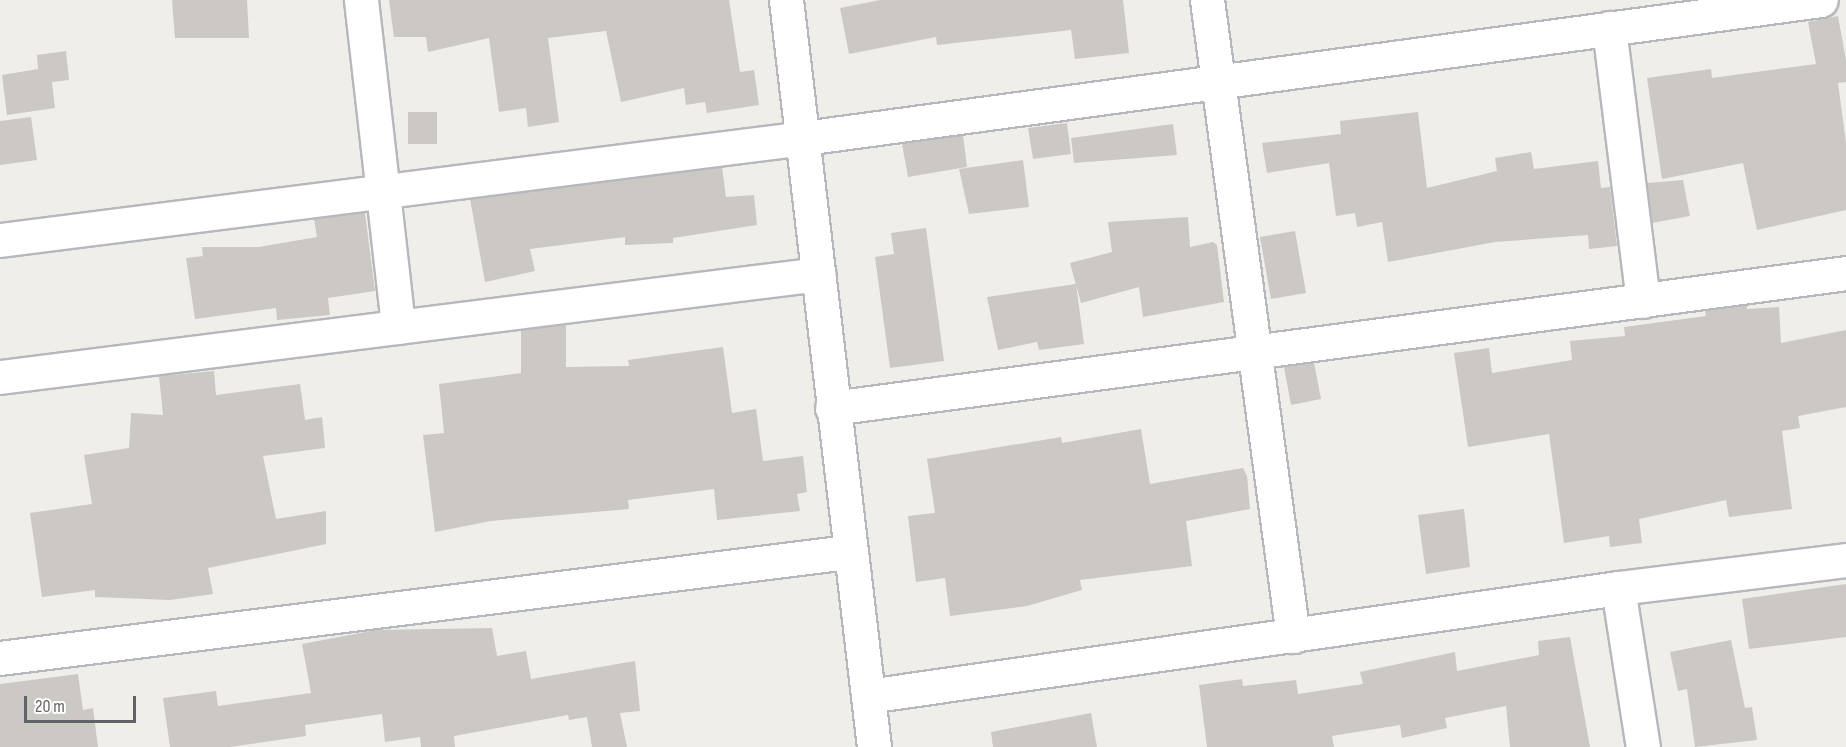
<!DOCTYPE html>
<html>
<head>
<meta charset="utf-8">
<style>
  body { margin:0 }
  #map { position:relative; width:1846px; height:747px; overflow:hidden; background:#f0eee9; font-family:"Sofia Sans Condensed",sans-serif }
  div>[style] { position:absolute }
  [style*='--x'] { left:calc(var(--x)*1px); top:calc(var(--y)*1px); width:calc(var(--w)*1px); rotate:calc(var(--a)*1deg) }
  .building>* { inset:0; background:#ccc9c5 }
  .roads { filter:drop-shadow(2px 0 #b5b8bc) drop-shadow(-2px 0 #b5b8bc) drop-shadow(0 2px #b5b8bc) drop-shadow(0 -2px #b5b8bc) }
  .minor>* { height:33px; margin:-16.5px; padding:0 16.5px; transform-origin:16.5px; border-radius:16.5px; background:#fff }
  span { translate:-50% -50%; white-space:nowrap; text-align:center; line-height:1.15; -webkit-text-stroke:6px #fff; paint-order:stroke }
  .scale { position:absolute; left:24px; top:696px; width:112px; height:27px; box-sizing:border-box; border:3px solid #606367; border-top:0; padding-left:8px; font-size:18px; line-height:21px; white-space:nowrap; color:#606367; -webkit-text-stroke:4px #fff; paint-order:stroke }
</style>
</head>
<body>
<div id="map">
  <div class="building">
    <i style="clip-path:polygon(172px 0,247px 0,249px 38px,175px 38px)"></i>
    <i style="clip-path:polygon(389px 0,729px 0,740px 72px,754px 70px,759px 105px,707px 113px,705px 102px,686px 105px,684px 88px,621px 102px,606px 31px,548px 38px,559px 122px,528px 127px,526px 108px,499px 112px,489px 38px,428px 52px,426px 37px,394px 37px)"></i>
    <i style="clip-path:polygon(880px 0,1123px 0,1129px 53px,1075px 59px,1071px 30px,937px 45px,936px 37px,849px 54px,840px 8px)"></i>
    <i style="clip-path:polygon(1838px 16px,1846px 60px,1846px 82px,1838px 83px,1846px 143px,1846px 210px,1757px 230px,1743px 163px,1662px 179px,1647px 78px,1711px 69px,1712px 78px,1816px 64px,1808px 22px)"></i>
    <i style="clip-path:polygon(66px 51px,69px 80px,52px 82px,55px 108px,7px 115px,2px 75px,38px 69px,37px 55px)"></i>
    <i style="clip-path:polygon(408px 112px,437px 112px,437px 144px,408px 144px)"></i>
    <i style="clip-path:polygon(1418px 112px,1427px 188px,1497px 171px,1495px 158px,1531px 152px,1534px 169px,1598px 161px,1601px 188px,1610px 187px,1617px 246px,1589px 249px,1588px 235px,1495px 242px,1388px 262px,1382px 222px,1357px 227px,1355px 213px,1336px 216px,1329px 163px,1267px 173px,1262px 143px,1341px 134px,1340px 121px)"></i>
    <i style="clip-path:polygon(31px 117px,37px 160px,0 165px,0 121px)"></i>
    <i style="clip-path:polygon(1067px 123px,1071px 154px,1033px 159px,1028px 128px)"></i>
    <i style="clip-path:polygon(1173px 124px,1177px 155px,1074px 163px,1071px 138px)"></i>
    <i style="clip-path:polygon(963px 135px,967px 167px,908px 177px,902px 144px)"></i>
    <i style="clip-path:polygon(1023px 160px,1029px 207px,969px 214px,959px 169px)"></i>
    <i style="clip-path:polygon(722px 167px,726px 197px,754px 195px,757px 225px,673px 238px,673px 243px,625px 245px,625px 237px,530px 249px,535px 271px,485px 282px,470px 199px)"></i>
    <i style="clip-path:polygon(1683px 180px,1690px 216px,1652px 223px,1647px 183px)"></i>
    <i style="clip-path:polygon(365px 213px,375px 291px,328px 298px,330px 315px,277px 320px,276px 308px,195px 319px,186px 258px,203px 256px,202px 247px,259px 247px,317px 237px,314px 219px)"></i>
    <i style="clip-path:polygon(1188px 217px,1190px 247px,1213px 242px,1217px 245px,1224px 302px,1143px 317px,1139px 287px,1081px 303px,1070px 263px,1112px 252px,1108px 222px)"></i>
    <i style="clip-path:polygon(926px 228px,944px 361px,890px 368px,875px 257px,894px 254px,891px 233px)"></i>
    <i style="clip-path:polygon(1295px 231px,1306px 293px,1271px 299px,1260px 237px)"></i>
    <i style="clip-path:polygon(1076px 284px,1084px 344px,1039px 350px,1037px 342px,998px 350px,987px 297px)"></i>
    <i style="clip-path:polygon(1747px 305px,1747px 309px,1779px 307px,1781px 343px,1846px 330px,1846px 407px,1798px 416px,1800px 428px,1782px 431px,1792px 509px,1729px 517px,1726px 500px,1639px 519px,1642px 543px,1610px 547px,1609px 536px,1564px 543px,1549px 434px,1468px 447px,1454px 353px,1489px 348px,1492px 373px,1572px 360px,1570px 341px,1625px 336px,1624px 327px,1706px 316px,1705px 311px)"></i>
    <i style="clip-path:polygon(566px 325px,566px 367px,629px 366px,628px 360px,723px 347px,732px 413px,756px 409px,763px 461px,803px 456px,807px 492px,797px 494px,800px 511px,717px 520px,714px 489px,628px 500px,629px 509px,491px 521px,435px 532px,423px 435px,444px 433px,439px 384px,521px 373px,521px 330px)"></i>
    <i style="clip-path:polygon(1314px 363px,1321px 399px,1291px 405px,1284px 367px)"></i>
    <i style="clip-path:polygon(214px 371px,216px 395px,300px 384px,305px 420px,322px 417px,325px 448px,263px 456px,276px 519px,326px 511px,326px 544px,208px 568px,213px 594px,170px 600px,95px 597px,95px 590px,42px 597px,30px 513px,92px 504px,84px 455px,129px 448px,131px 413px,163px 415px,159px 376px)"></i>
    <i style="clip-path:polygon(1141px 429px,1150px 484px,1243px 468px,1247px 476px,1250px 509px,1186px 521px,1192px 566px,1080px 580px,1082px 590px,1027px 606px,950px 616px,945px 578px,916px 582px,908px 516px,935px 513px,927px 459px,1061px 437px,1062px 443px)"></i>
    <i style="clip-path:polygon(1464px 509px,1470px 567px,1426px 574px,1418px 515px)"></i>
    <i style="clip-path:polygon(1846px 584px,1846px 637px,1749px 649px,1742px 599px)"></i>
    <i style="clip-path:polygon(492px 628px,497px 656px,526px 651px,531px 679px,635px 661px,640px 711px,620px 713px,627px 747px,592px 747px,587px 717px,569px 720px,568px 715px,454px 736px,455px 747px,421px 747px,420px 737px,385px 742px,382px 714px,305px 725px,306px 736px,230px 747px,170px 747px,163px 698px,216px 691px,218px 706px,311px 693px,302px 644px,376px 630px)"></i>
    <i style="clip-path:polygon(1570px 637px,1590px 747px,1510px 747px,1506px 706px,1445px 718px,1447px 728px,1402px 738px,1400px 725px,1332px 736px,1334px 747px,1207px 747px,1199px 685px,1242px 679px,1243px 686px,1296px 680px,1298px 694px,1363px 684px,1360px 672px,1455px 652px,1457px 671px,1539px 655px,1538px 641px)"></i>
    <i style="clip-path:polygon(1731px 640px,1745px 708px,1752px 707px,1757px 740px,1695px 747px,1687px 689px,1678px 691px,1670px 652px)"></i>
    <i style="clip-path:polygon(78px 674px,83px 710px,93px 708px,98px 747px,0 747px,0 684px)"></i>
    <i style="clip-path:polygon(1091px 713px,1097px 747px,993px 747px,991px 732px)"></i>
  </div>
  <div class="roads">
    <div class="minor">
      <i style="--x:361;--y:0;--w:329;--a:83.5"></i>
      <i style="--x:786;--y:0;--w:752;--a:83.28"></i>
      <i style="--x:1207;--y:0;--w:642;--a:82.3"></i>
      <i style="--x:1609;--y:28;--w:275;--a:82.9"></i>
      <i style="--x:0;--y:240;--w:810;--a:-7.23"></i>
      <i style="--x:804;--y:138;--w:1026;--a:-7.73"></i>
      <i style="--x:0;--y:377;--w:825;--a:-7.17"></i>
      <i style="--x:832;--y:408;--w:1023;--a:-7.58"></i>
      <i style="--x:1618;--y:588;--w:161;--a:81.1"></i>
      <i style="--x:0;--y:658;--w:855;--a:-7.13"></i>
      <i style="--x:868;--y:696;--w:758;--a:-8.19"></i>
      <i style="--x:1618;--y:588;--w:230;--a:-7"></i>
    </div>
  </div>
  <div class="scale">20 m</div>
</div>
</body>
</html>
